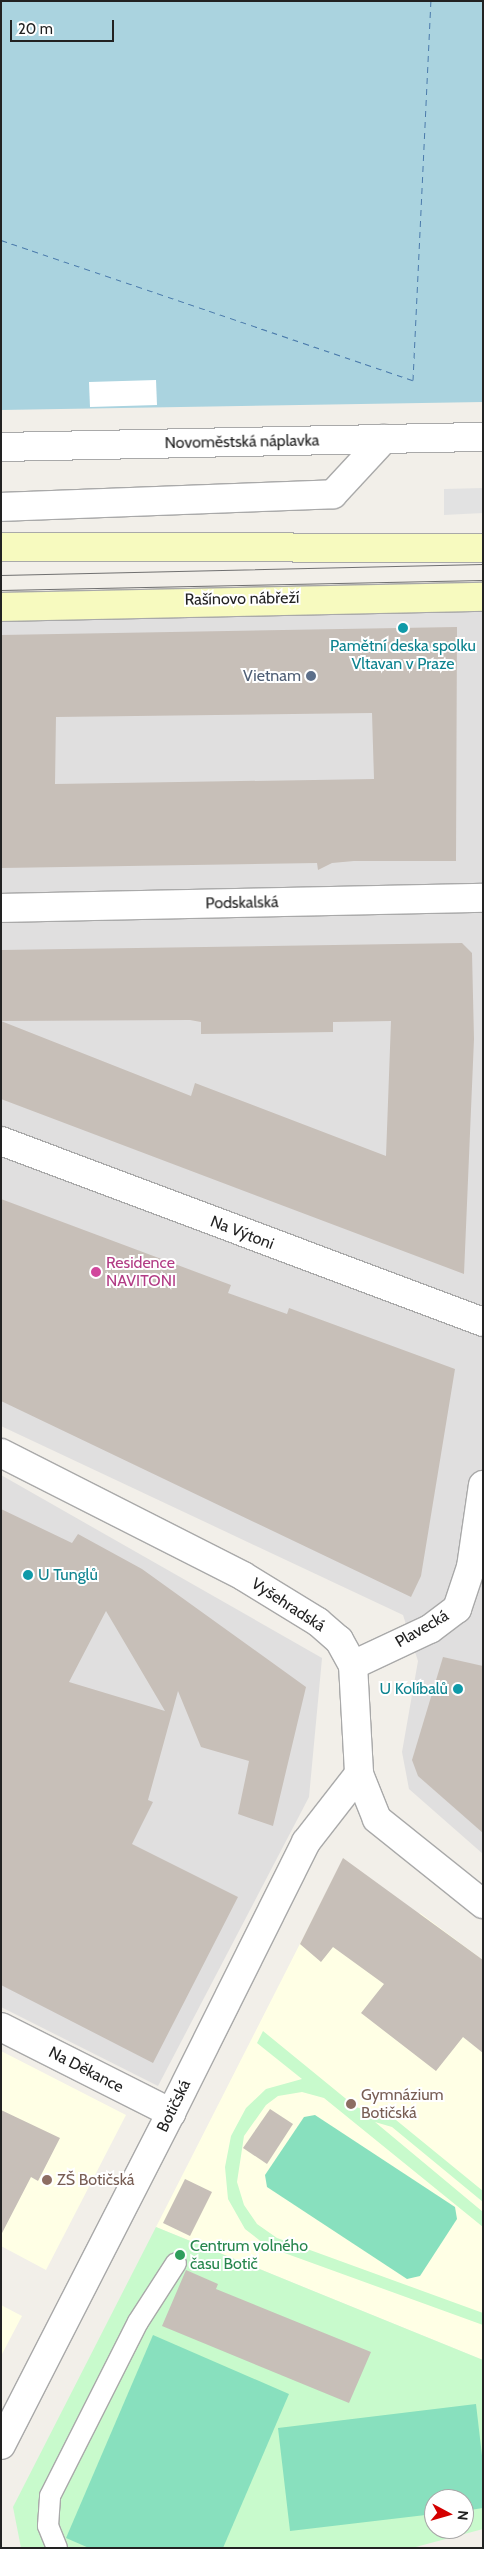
<!DOCTYPE html>
<html>
<head>
<meta charset="utf-8">
<style>
  body { margin:0 }
  #map { position:relative; width:484px; height:2549px; overflow:hidden; background:#f2efe9; font-family:Cabin,sans-serif }
  div>[style] { position:absolute }
  [style*='--x'] { left:calc(var(--x)*1px); top:calc(var(--y)*1px); width:calc(var(--w)*1px); rotate:calc(var(--a)*1deg) }
  .residential>* { inset:0; background:#e0dfdf }
  .education>* { inset:0; background:#ffffe5 }
  .park>* { inset:0; background:#c8facc }
  .pitch>* { inset:0; background:#88e0be }
  .parking>* { inset:0; background:#e2e2e2 }
  .water>* { inset:0; background:#aad3df }
  .pier>* { inset:0; background:#fff }
  .ferry>* { height:1px; margin-top:-0.5px; transform-origin:0; background:repeating-linear-gradient(90deg,#4a7aab 0 6px,transparent 0 11px) }
  .building>* { inset:0; background:#c7bfb8 }
  .roads { filter:drop-shadow(1px 0 #a9a9a9) drop-shadow(-1px 0 #a9a9a9) drop-shadow(0 1px #a9a9a9) drop-shadow(0 -1px #a9a9a9) }
  .service>* { height:20px; margin:-10px; padding:0 10px; transform-origin:10px; border-radius:10px; background:#fff }
  .pedestrian>* { height:28px; margin:-14px; padding:0 14px; transform-origin:14px; border-radius:14px; background:#fff }
  .minor>* { height:28px; margin:-14px; padding:0 14px; transform-origin:14px; border-radius:14px; background:#fff }
  .tertiary>* { height:28px; margin:-14px; padding:0 14px; transform-origin:14px; border-radius:14px; background:#fff }
  .secondary>* { height:28px; margin:-14px; padding:0 14px; transform-origin:14px; border-radius:14px; background:#f7fabf }
  .tram>* { height:1px; margin:-0.5px; padding:0 0.5px; transform-origin:0.5px; border-radius:0.5px; background:#707070 }
  .dots>* { width:14px; height:14px; translate:-50% -50%; box-sizing:border-box; border:2px solid #fff; border-radius:50% }
  span { translate:-50% -50%; white-space:nowrap; text-align:center; line-height:1.15; -webkit-text-stroke:4px #fff; paint-order:stroke }
  .street-label { font-size:16px; color:#222 }
  .culture-label { font-size:16px; color:#0d838f }
  .left { translate:0 -50%; text-align:left }
  .right { translate:-100% -50%; text-align:right }
  .service-label { font-size:16px; color:#4e5e75 }
  .hotel-label { font-size:16px; color:#b23c85 }
  .education-label { font-size:16px; color:#785e54 }
  .leisure-label { font-size:16px; color:#27864d }
  .frame { position:absolute; inset:0; border:2px solid #222; pointer-events:none }
  .north { position:absolute; left:424px; top:2489px; width:50px; height:50px; box-sizing:border-box; background:#fff; border:1px solid #a7a7a7; border-radius:50%; rotate:96deg; font-size:14px; font-weight:700; line-height:20px; text-align:center; color:#222 }
  .north::after { content:''; display:block; margin:auto; width:18px; height:22px; background:#d40000; clip-path:polygon(50% 0,100% 100%,50% 72%,0 100%) }
  .scale { position:absolute; left:10px; top:20px; width:104px; height:22px; box-sizing:border-box; border:2px solid #222; border-top:0; padding-left:6px; font-size:15px; line-height:18px; white-space:nowrap; color:#222; -webkit-text-stroke:4px #fff; paint-order:stroke }
</style>
</head>
<body>
<div id="map">
  <div class="residential">
    <i style="clip-path:polygon(483px 609px,483px 1854px,409px 1789px,402px 1752px,418px 1661px,403px 1615px,1px 1426px,1px 619px)"></i>
    <i style="clip-path:polygon(1px 1475px,322px 1658px,309px 1797px,158px 2086px,1px 2007px)"></i>
  </div>
  <div class="education">
    <i style="clip-path:polygon(340px 1865px,418px 1916px,420px 1913px,483px 1960px,483px 2360px,156px 2227px)"></i>
    <i style="clip-path:polygon(1px 2051px,126px 2115px,46px 2270px,1px 2246px)"></i>
    <i style="clip-path:polygon(1px 2305px,22px 2316px,1px 2356px)"></i>
  </div>
  <div class="park">
    <i style="clip-path:polygon(263px 2031px,356px 2107px,396px 2120px,483px 2191px,483px 2202px,392px 2127px,375px 2122px,483px 2212px,483px 2227px,324px 2098px,302px 2092px,278px 2096px,266px 2105px,244px 2136px,237px 2182px,244px 2205px,257px 2224px,277px 2238px,483px 2313px,483px 2325px,268px 2247px,245px 2229px,228px 2199px,225px 2167px,231px 2136px,246px 2108px,266px 2089px,302px 2079px,257px 2043px)"></i>
    <i style="clip-path:polygon(evenodd,156px 2227px,483px 2360px,483px 2529px,412px 2548px,21px 2548px,13px 2507px,156px 2227px,434px 2499px,464px 2499px,464px 2529px,434px 2529px,434px 2499px)"></i>
  </div>
  <div class="pitch">
    <i style="clip-path:polygon(315px 2115px,455px 2207px,457px 2219px,420px 2276px,407px 2279px,267px 2187px,265px 2175px,304px 2117px)"></i>
    <i style="clip-path:polygon(153px 2335px,289px 2394px,223px 2548px,89px 2548px,66px 2538px)"></i>
    <i style="clip-path:polygon(476px 2404px,483px 2464px,483px 2508px,464px 2511px,464px 2499px,434px 2499px,434px 2514px,290px 2531px,278px 2428px)"></i>
  </div>
  <div class="parking">
    <i style="clip-path:polygon(483px 488px,483px 513px,444px 515px,444px 489px)"></i>
  </div>
  <div class="water">
    <i style="clip-path:polygon(1px 1px,483px 1px,483px 402px,1px 410px)"></i>
  </div>
  <div class="pier">
    <i style="clip-path:polygon(156px 380px,157px 405px,90px 407px,89px 382px)"></i>
  </div>
  <div class="ferry">
    <i style="--x:1;--y:240;--w:435;--a:18.8"></i>
    <i style="--x:413;--y:380;--w:379;--a:-87.3"></i>
  </div>
  <div class="building">
    <i style="clip-path:polygon(evenodd,457px 627px,456px 861px,354px 861px,332px 863px,318px 870px,317px 863px,1px 868px,1px 635px,457px 627px,372px 713px,374px 779px,55px 784px,56px 717px,372px 713px)"></i>
    <i style="clip-path:polygon(462px 943px,472px 953px,474px 1039px,464px 1274px,1px 1099px,1px 1021px,191px 1096px,195px 1083px,386px 1156px,391px 1021px,333px 1022px,333px 1032px,201px 1034px,201px 1022px,190px 1020px,1px 1021px,1px 950px)"></i>
    <i style="clip-path:polygon(1px 1199px,231px 1285px,228px 1293px,287px 1314px,289px 1308px,455px 1369px,421px 1576px,411px 1597px,1px 1401px)"></i>
    <i style="clip-path:polygon(evenodd,1px 1509px,72px 1543px,78px 1534px,142px 1569px,306px 1687px,273px 1826px,238px 1814px,249px 1761px,201px 1747px,178px 1691px,148px 1800px,153px 1802px,132px 1844px,238px 1897px,153px 2063px,1px 1985px,1px 1509px,106px 1611px,165px 1711px,69px 1682px,106px 1611px)"></i>
    <i style="clip-path:polygon(443px 1657px,483px 1666px,483px 1833px,418px 1776px,412px 1760px)"></i>
    <i style="clip-path:polygon(343px 1858px,483px 1960px,483px 2053px,463px 2037px,436px 2071px,361px 2013px,384px 1984px,333px 1947px,321px 1962px,300px 1944px)"></i>
    <i style="clip-path:polygon(270px 2109px,293px 2124px,267px 2164px,243px 2148px)"></i>
    <i style="clip-path:polygon(1px 2110px,60px 2138px,38px 2181px,31px 2177px,1px 2235px)"></i>
    <i style="clip-path:polygon(185px 2179px,212px 2192px,190px 2236px,163px 2223px)"></i>
    <i style="clip-path:polygon(186px 2270px,218px 2284px,216px 2289px,371px 2352px,349px 2403px,162px 2326px)"></i>
  </div>
  <div class="roads">
    <div class="service">
      <i style="--x:57;--y:2548;--w:24;--a:-112"></i>
      <i style="--x:48;--y:2526;--w:30;--a:-86"></i>
      <i style="--x:50;--y:2496;--w:195;--a:-63.2"></i>
      <i style="--x:138;--y:2322;--w:70;--a:-57.2"></i>
    </div>
    <div class="pedestrian">
      <i style="--x:1;--y:447;--w:482;--a:-1.2"></i>
      <i style="--x:1;--y:507;--w:332;--a:-2.2"></i>
      <i style="--x:333;--y:494;--w:75;--a:-47.2"></i>
      <i style="--x:1;--y:2445;--w:373;--a:-62.9"></i>
    </div>
    <div class="minor">
      <i style="--x:1;--y:908;--w:482;--a:-1.2"></i>
      <i style="--x:1;--y:1141;--w:515;--a:20.58"></i>
      <i style="--x:353;--y:1665;--w:85;--a:-25.1"></i>
      <i style="--x:430;--y:1629;--w:34;--a:-37"></i>
      <i style="--x:457;--y:1609;--w:44;--a:-71.6"></i>
      <i style="--x:471;--y:1567;--w:83;--a:-81.7"></i>
      <i style="--x:1;--y:2027;--w:191;--a:26.8"></i>
      <i style="--x:171;--y:2113;--w:303;--a:-63.5"></i>
      <i style="--x:306;--y:1842;--w:86;--a:-52.1"></i>
    </div>
    <div class="tertiary">
      <i style="--x:1;--y:1453;--w:271;--a:26.9"></i>
      <i style="--x:243;--y:1576;--w:88;--a:31.5"></i>
      <i style="--x:318;--y:1622;--w:28;--a:41"></i>
      <i style="--x:339;--y:1640;--w:29;--a:61"></i>
      <i style="--x:353;--y:1665;--w:109;--a:86.8"></i>
      <i style="--x:359;--y:1774;--w:48;--a:68.2"></i>
      <i style="--x:377;--y:1819;--w:136;--a:38.7"></i>
    </div>
    <div class="secondary">
      <i style="--x:1;--y:547;--w:482;--a:0.1"></i>
      <i style="--x:1;--y:607;--w:482;--a:-1.2"></i>
    </div>
  </div>
  <div class="tram">
    <i style="--x:1;--y:575;--w:482;--a:-1.3"></i>
    <i style="--x:1;--y:590;--w:482;--a:-1.2"></i>
  </div>
  <div class="dots">
    <i style="left:403px;top:628px;background:#0f9aa8"></i>
    <i style="left:311px;top:676px;background:#5c6f8a"></i>
    <i style="left:96px;top:1272px;background:#d1479c"></i>
    <i style="left:28px;top:1575px;background:#0f9aa8"></i>
    <i style="left:458px;top:1689px;background:#0f9aa8"></i>
    <i style="left:351px;top:2104px;background:#8d6e63"></i>
    <i style="left:47px;top:2180px;background:#8d6e63"></i>
    <i style="left:180px;top:2255px;background:#2e9e5b"></i>
  </div>
  <div class="street-label">
    <span style="left:242px;top:442px;rotate:-1deg">Novoměstská náplavka</span>
    <span style="left:242px;top:599px;rotate:-1deg">Rašínovo nábřeží</span>
    <span style="left:242px;top:903px;rotate:-1deg">Podskalská</span>
    <span style="left:242px;top:1233px;rotate:21deg">Na Výtoni</span>
    <span style="left:288px;top:1605px;rotate:33deg">Vyšehradská</span>
    <span style="left:422px;top:1629px;rotate:-30deg">Plavecká</span>
    <span style="left:86px;top:2070px;rotate:27deg">Na Děkance</span>
    <span style="left:174px;top:2106px;rotate:-64deg">Botičská</span>
  </div>
  <div class="culture-label">
    <span style="left:403px;top:655px">Pamětní deska spolku<br>Vltavan v Praze</span>
    <span class="left" style="left:38px;top:1575px">U Tunglů</span>
    <span class="right" style="left:448px;top:1689px">U Kolíbalů</span>
  </div>
  <div class="service-label">
    <span class="right" style="left:301px;top:676px">Vietnam</span>
  </div>
  <div class="hotel-label">
    <span class="left" style="left:106px;top:1272px">Residence<br>NAVITONI</span>
  </div>
  <div class="education-label">
    <span class="left" style="left:361px;top:2104px">Gymnázium<br>Botičská</span>
    <span class="left" style="left:57px;top:2180px">ZŠ Botičská</span>
  </div>
  <div class="leisure-label">
    <span class="left" style="left:190px;top:2255px">Centrum volného<br>času Botič</span>
  </div>
  <div class="frame"></div>
  <div class="north">N</div>
  <div class="scale">20 m</div>
</div>
</body>
</html>
